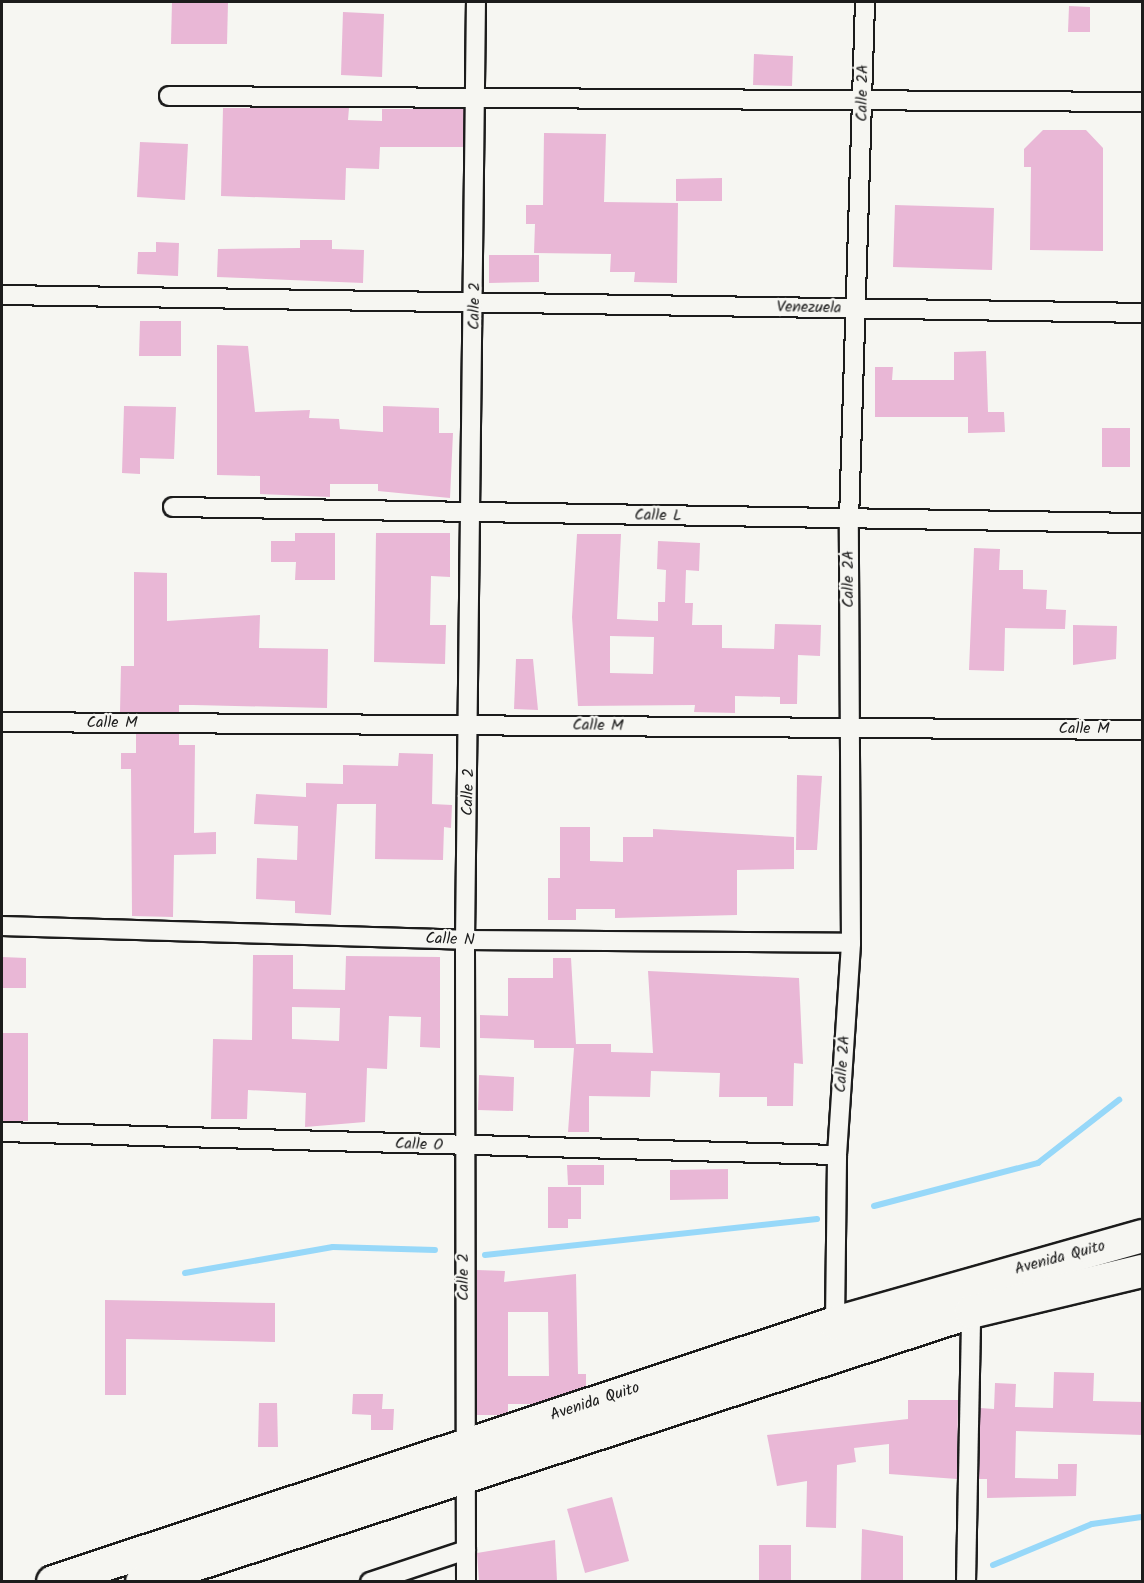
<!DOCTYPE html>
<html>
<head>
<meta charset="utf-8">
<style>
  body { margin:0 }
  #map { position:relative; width:1144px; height:1583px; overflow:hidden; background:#f6f6f2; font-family:Kalam,sans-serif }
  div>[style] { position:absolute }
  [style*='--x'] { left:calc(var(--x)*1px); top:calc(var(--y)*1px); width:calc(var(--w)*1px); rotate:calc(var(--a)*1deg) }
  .stream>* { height:6px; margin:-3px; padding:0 3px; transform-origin:3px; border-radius:3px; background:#97d8f9 }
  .building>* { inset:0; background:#e9b7d6 }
  .roads { filter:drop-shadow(2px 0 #1c1c1c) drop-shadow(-2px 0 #1c1c1c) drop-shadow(0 2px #1c1c1c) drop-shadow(0 -2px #1c1c1c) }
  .street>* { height:18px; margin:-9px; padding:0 9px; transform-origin:9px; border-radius:9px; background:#f6f6f2 }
  .highway>* { height:32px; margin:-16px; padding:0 16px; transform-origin:16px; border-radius:16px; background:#f6f6f2 }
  span { translate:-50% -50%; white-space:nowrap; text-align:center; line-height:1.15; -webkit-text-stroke:4.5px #f6f6f2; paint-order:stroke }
  .street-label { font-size:16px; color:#1c1c1c }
  .frame { position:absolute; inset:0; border:3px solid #1c1c1c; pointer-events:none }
</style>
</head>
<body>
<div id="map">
  <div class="stream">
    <i style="--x:874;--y:1206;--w:170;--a:-14.7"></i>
    <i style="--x:1038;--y:1163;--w:103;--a:-37.9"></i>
    <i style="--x:485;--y:1255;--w:334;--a:-6.2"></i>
    <i style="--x:185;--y:1273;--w:150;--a:-10"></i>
    <i style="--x:333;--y:1247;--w:102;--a:1.7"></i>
    <i style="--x:993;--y:1565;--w:107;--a:-22.5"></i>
    <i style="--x:1092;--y:1524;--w:50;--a:-8"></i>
  </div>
  <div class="building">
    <i style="clip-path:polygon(172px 2px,228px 2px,227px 44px,171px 44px)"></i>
    <i style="clip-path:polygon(1069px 6px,1090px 7px,1090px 32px,1068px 32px)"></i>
    <i style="clip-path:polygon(343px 12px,384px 14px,382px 77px,341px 75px)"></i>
    <i style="clip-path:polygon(754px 54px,793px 56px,792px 86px,753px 85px)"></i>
    <i style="clip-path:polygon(223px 108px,349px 108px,348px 120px,382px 121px,382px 109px,464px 109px,463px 147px,380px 147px,379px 169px,346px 168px,345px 200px,221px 196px)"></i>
    <i style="clip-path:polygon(1043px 130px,1086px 130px,1103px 148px,1103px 251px,1030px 250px,1031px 167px,1024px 167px,1024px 149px)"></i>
    <i style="clip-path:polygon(544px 133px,606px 134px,604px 202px,678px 203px,677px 283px,634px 282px,635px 272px,610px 272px,611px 254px,534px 253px,535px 224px,526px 224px,526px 205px,543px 205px)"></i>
    <i style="clip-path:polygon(140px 142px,188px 144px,185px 200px,137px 197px)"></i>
    <i style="clip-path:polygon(722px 178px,722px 201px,676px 201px,676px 179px)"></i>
    <i style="clip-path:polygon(895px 205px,994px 208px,992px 270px,893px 267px)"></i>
    <i style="clip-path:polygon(300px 240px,332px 240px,332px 249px,364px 250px,363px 283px,217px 277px,218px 249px,300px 248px)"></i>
    <i style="clip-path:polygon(156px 242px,179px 243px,178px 276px,137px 274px,138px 252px,156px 252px)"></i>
    <i style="clip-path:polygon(489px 255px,539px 255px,539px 282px,489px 283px)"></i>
    <i style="clip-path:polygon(140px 321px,181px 321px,181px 356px,139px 356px)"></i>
    <i style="clip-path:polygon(217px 345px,248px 346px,255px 412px,310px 410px,309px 418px,339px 419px,340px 429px,383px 432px,383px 406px,439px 408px,439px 433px,453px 433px,450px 498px,378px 491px,378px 484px,330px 484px,330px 497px,260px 494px,260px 476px,217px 475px)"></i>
    <i style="clip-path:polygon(986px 351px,988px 412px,1004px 412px,1005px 432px,968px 433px,968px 417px,875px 417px,875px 367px,893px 367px,892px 380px,954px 380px,954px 352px)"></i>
    <i style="clip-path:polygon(124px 406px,176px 407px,174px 459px,140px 458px,140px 474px,122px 473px)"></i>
    <i style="clip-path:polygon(1102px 428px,1130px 428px,1130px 467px,1102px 467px)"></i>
    <i style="clip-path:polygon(295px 533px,335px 533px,335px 580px,295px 580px,296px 562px,271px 562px,271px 541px,295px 541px)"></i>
    <i style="clip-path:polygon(376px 533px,450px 533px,450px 577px,431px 576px,430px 625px,446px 625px,445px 664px,374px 662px)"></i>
    <i style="clip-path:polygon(evenodd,577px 534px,621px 534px,617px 619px,658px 621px,658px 602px,665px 602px,666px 570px,657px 569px,658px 541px,700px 543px,699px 571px,686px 570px,685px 603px,693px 603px,692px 625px,722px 625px,722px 648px,774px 649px,775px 624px,821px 625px,820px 656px,798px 655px,797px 704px,780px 704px,780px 697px,735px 696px,735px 713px,694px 712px,695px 705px,578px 706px,572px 617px,577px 534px,610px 636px,654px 637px,653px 674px,610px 673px,610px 636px)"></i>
    <i style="clip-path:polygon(974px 548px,1000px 549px,999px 570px,1023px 570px,1023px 589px,1047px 590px,1046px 609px,1066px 610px,1065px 629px,1005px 628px,1004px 671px,969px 670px)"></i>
    <i style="clip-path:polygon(134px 572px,167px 573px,167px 621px,260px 615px,259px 648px,328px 649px,327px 708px,193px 705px,179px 705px,179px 712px,120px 712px,121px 666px,134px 666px)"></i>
    <i style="clip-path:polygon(1073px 625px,1117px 626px,1116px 659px,1073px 665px)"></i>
    <i style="clip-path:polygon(516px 659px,533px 659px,538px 710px,514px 709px)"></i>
    <i style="clip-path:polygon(136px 734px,179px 734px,179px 745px,195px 745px,194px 833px,216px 832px,216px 854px,174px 855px,173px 917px,132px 916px,131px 769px,121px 769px,121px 753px,136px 753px)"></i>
    <i style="clip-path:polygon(399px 753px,433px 754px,432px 804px,452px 805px,451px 828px,444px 827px,443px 860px,375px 859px,376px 804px,337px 804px,331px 915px,295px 913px,295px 901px,256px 899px,257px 858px,297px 860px,298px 826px,254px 824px,256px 794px,306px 797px,306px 783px,343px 784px,343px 765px,398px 766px)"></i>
    <i style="clip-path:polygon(797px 775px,822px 776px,817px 850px,796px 850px)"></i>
    <i style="clip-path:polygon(560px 827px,590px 827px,590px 861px,623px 862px,623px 837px,653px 837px,653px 829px,794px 837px,794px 869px,737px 870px,737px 915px,615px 918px,615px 909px,576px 909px,576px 920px,548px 920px,548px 878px,560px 878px)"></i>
    <i style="clip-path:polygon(evenodd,253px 955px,293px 955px,293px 989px,345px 990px,346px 956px,440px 957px,440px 1048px,420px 1047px,421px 1017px,389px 1016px,387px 1069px,367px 1068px,365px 1122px,305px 1127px,306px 1093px,248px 1090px,247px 1119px,211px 1119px,213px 1039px,252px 1040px,253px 955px,292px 1007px,340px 1008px,339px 1041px,292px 1039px,292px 1007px)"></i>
    <i style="clip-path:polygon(2px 957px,26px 958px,26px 988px,2px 988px)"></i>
    <i style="clip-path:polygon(553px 958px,571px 958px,576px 1044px,611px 1044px,611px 1052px,653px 1053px,648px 971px,799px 978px,803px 1064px,794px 1063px,793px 1106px,767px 1106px,767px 1097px,719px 1097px,720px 1073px,651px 1071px,650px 1097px,589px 1096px,589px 1132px,568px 1132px,574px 1048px,534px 1048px,534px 1040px,480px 1038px,480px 1015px,508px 1016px,508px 978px,553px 978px)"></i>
    <i style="clip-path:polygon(2px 1033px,28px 1033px,28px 1121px,2px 1121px)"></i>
    <i style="clip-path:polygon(479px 1075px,514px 1077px,513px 1111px,478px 1110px)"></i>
    <i style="clip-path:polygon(567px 1165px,604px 1165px,604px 1185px,568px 1185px)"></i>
    <i style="clip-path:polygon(728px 1169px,728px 1199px,670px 1200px,670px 1170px)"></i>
    <i style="clip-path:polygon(548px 1187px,581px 1187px,581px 1219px,568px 1219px,568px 1228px,548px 1228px)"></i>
    <i style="clip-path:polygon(evenodd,477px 1270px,505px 1271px,504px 1282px,576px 1274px,578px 1374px,586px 1374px,586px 1386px,534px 1404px,508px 1404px,508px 1412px,500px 1415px,477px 1415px,477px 1270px,508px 1312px,548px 1312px,549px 1376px,508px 1376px,508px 1312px)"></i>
    <i style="clip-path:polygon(105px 1300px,275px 1303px,275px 1342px,126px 1339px,126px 1395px,105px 1395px)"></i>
    <i style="clip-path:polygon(1054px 1372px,1094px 1373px,1093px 1401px,1143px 1402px,1143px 1435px,1016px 1431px,1015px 1478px,1058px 1479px,1058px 1464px,1077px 1464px,1076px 1496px,987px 1498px,987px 1479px,979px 1479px,980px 1408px,994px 1409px,995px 1383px,1016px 1384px,1015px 1407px,1053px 1408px)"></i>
    <i style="clip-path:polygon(353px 1394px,383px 1394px,382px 1409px,394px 1409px,393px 1430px,371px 1430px,371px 1415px,352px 1414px)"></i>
    <i style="clip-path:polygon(908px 1400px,958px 1400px,957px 1479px,889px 1474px,889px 1444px,854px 1448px,856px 1462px,837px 1465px,836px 1528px,806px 1527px,807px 1481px,777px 1486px,767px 1435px,908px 1419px)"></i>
    <i style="clip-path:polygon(259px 1403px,277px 1403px,278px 1447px,258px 1447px)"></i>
    <i style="clip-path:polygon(612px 1497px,629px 1561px,585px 1573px,567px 1509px)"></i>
    <i style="clip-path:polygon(862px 1529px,903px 1536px,903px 1581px,861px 1581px)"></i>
    <i style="clip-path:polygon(555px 1540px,557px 1581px,479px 1581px,477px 1553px)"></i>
    <i style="clip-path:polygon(759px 1545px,791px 1545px,791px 1581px,759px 1581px)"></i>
  </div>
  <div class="roads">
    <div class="street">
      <i style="--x:169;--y:96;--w:973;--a:0.35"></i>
      <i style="--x:2;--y:295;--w:1140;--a:0.9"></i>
      <i style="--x:173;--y:507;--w:969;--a:0.95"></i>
      <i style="--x:2;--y:722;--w:1140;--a:0.4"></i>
      <i style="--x:2;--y:926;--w:463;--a:1.7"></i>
      <i style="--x:465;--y:940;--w:386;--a:0.4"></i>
      <i style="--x:2;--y:1132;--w:835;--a:1.58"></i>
      <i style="--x:835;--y:1323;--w:168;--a:-89.3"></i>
      <i style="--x:837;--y:1155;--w:212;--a:-86.2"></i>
      <i style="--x:851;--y:943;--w:423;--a:-90.3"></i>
      <i style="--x:849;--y:520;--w:518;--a:-88.23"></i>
      <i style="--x:370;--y:1582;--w:101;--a:-18.4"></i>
      <i style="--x:466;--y:1582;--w:642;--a:-90.09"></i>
      <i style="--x:465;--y:940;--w:938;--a:-89.33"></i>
      <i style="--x:966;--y:1582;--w:270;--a:-88.9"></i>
    </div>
    <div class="highway">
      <i style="--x:53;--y:1582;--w:824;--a:-18.32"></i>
      <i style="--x:835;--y:1323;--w:319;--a:-15.8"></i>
      <i style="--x:142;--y:1582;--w:872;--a:-18.04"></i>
      <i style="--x:971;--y:1312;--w:176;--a:-13.5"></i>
    </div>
  </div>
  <div class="street-label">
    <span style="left:863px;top:93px;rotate:-89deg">Calle 2A</span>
    <span style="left:475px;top:306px;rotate:-89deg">Calle 2</span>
    <span style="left:809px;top:308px;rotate:1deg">Venezuela</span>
    <span style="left:658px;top:516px;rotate:1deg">Calle L</span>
    <span style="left:849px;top:579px;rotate:-90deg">Calle 2A</span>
    <span style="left:112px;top:723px">Calle M</span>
    <span style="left:598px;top:726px;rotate:1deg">Calle M</span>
    <span style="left:1084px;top:729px">Calle M</span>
    <span style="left:469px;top:792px;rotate:-88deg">Calle 2</span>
    <span style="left:450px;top:940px;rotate:2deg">Calle N</span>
    <span style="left:843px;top:1064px;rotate:-86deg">Calle 2A</span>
    <span style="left:419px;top:1145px;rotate:2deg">Calle O</span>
    <span style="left:1060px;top:1258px;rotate:-15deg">Avenida Quito</span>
    <span style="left:464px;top:1277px;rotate:-90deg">Calle 2</span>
    <span style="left:595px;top:1402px;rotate:-18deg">Avenida Quito</span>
  </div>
  <div class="frame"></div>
</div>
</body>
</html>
